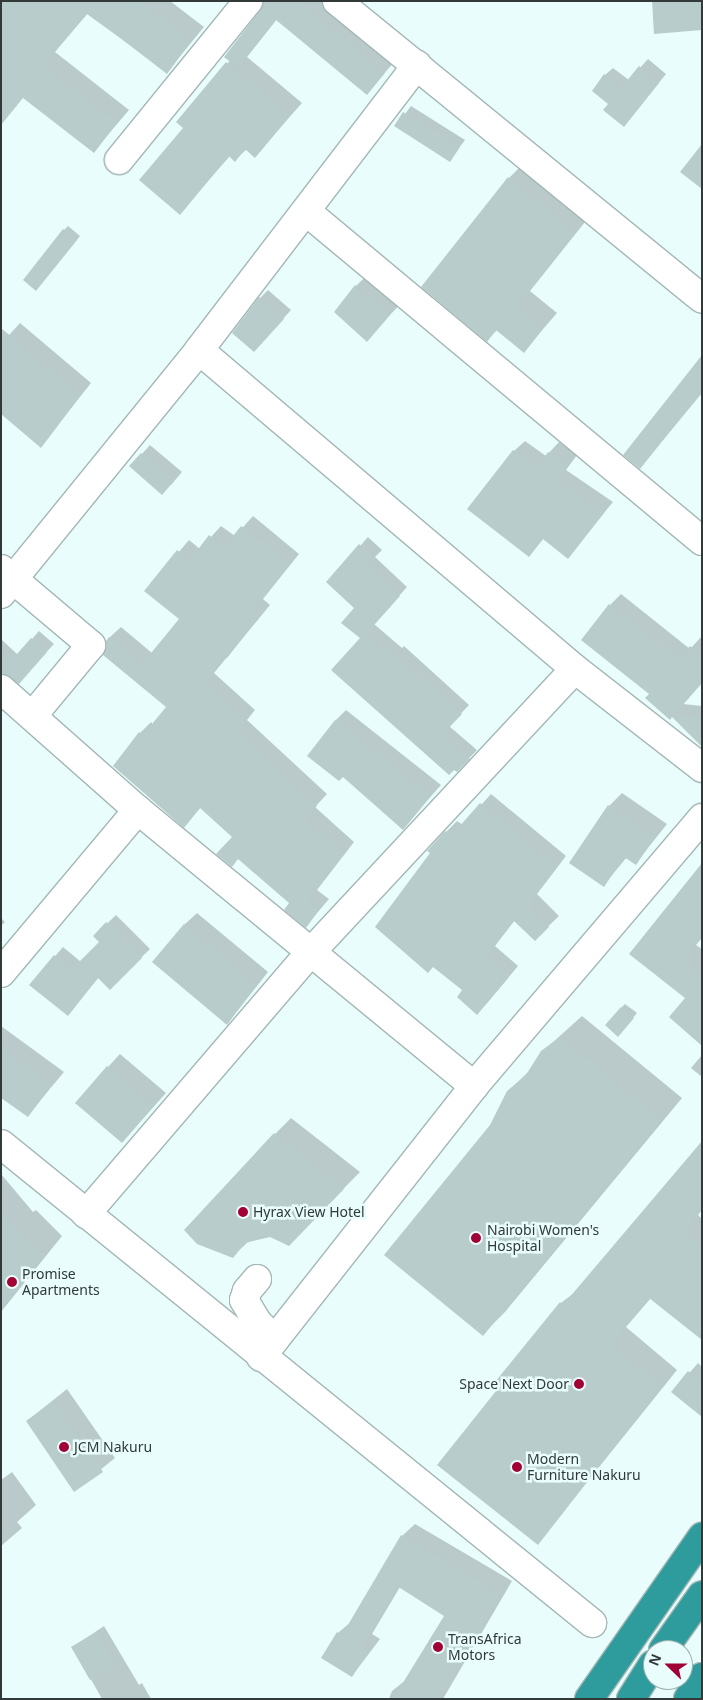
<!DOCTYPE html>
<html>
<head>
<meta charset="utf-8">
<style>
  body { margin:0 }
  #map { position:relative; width:703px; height:1700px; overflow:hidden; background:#e9fdfd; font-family:"Noto Sans",sans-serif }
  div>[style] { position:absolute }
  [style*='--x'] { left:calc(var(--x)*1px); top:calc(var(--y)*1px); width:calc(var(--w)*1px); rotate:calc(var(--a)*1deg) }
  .shadow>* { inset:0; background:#0003 }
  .building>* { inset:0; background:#b8cccb }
  .roads { filter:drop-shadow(1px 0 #a4b7b6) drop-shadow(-1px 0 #a4b7b6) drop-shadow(0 1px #a4b7b6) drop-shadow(0 -1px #a4b7b6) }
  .minor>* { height:28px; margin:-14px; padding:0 14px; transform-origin:14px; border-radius:14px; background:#fff }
  .highway>* { height:28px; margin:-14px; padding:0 14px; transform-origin:14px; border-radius:14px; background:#2e9c9c }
  .dots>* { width:14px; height:14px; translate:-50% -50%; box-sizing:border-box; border:2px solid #e9fdfd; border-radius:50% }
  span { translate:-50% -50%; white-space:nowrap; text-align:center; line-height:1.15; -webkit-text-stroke:5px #e9fdfd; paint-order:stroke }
  .poi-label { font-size:14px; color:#313939 }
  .left { translate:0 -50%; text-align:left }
  .right { translate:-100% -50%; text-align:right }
  .frame { position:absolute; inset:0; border:2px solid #313939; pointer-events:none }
  .north { position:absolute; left:643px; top:1640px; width:50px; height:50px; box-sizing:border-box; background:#e9fdfd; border:1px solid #9fafaf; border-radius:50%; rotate:292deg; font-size:14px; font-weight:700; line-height:20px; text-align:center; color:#313939 }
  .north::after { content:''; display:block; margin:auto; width:18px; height:22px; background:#a10134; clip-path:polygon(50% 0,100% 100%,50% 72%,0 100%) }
</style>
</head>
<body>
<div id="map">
  <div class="shadow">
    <i style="clip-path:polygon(1px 1px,170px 1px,204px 27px,167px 72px,87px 14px,55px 52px,129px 110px,94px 151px,24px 97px)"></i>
    <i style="clip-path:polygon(269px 1px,325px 1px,396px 60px,367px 93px,277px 19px,247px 57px,302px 103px,255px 156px,247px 149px,235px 160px,230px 156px,179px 213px,185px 128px)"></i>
    <i style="clip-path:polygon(648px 59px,666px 74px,631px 117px,610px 103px,605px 75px,613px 68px,629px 80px)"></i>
    <i style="clip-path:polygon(411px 106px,465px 140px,450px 160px,396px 126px)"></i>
    <i style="clip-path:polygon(524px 163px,589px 217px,530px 291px,557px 313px,524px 351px,497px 330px,487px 340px,509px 178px)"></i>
    <i style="clip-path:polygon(68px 226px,80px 236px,40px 285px,64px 230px)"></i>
    <i style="clip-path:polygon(369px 273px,402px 302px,367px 340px,356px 286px)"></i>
    <i style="clip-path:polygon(268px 290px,291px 310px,254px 351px,260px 298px)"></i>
    <i style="clip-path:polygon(20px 323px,91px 383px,41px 446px,1px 344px)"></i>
    <i style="clip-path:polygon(702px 357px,702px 393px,640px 468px)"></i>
    <i style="clip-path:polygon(525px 441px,546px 456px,559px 442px,577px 455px,566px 470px,613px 502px,568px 557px,544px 538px,529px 555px,514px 451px)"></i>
    <i style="clip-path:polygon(150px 445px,182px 472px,171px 485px,131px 466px)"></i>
    <i style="clip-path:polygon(253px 516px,299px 554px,263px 599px,270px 605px,214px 673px,255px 710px,247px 720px,327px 794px,315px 807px,354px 842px,317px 890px,329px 899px,306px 926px,291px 903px,233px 837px,201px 807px,184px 826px,140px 733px,151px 722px,153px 725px,168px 707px,105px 654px,110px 637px,121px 627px,152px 653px,180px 619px,146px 591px,189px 540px,200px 549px,221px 526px,235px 536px)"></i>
    <i style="clip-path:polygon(368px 537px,382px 550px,375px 557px,407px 587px,374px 624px,402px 648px,404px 646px,469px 705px,449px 726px,477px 750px,457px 771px,361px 638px,355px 607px,328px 582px)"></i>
    <i style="clip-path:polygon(621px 594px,690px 649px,702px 636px,702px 683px,683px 704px,702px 706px,702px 741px,650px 694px,610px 605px)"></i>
    <i style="clip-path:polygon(39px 631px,54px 644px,26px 674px,1px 673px,1px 639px,18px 655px)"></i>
    <i style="clip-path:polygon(346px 710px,441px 785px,403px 828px,343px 775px,335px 721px)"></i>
    <i style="clip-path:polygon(622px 793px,667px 824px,636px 863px,627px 857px,603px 886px,609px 806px)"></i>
    <i style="clip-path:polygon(491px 794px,566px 856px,537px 894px,559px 916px,535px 939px,515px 920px,495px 946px,518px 966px,487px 1003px,464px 990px,446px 832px,457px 821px,463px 825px)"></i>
    <i style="clip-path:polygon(702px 866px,702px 938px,696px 945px,702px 949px,702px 1044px,686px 998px,631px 953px)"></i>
    <i style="clip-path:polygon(197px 913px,268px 972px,227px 1024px,184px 925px)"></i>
    <i style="clip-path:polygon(116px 915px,150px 949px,110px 988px,99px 977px,68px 1014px,31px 984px,63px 947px,81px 962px,101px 942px,94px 936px)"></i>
    <i style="clip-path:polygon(1px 918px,5px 922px,1px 926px)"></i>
    <i style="clip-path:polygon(625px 1004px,637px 1013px,622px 1031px,621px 1008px)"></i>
    <i style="clip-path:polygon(582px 1016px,682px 1098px,505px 1312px,483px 1334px,491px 1125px,508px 1092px,531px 1069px,542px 1052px)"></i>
    <i style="clip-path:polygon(1px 1026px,64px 1072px,28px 1115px,1px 1096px)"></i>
    <i style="clip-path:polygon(120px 1054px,166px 1093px,122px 1142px,108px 1067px)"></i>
    <i style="clip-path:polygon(702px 1055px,702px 1077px,691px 1068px)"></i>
    <i style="clip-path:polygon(291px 1118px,360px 1172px,289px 1244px,270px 1236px,249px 1241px,232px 1257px,275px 1134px)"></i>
    <i style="clip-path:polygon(702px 1144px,702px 1210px,698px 1215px,702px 1219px,702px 1327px,651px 1298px,626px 1327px,677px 1370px,538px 1543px,502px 1386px,561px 1303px,579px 1289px)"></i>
    <i style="clip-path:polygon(1px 1174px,33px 1212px,36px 1210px,62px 1236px,1px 1312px)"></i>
    <i style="clip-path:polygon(698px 1363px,702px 1367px,702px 1414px,673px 1392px)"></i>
    <i style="clip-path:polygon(67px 1389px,115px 1458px,75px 1490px,27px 1421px)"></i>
    <i style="clip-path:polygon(12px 1472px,36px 1505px,17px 1522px,22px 1528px,1px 1546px,1px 1480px)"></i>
    <i style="clip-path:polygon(415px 1524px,512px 1581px,443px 1699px,389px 1699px,392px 1691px,407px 1679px,446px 1615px,400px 1587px,372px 1634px,380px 1639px,352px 1676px,338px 1633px,352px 1621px,402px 1536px)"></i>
    <i style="clip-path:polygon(104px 1626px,139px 1685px,142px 1683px,151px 1699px,102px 1699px,73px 1647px)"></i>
  </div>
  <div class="building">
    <i style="clip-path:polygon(1px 1px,141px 1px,192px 40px,167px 74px,88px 13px,43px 65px,117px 123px,94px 153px,23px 98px,1px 125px)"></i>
    <i style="clip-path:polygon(263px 1px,299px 1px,385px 73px,367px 95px,276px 20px,238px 68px,224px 57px,262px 8px)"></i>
    <i style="clip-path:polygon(652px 1px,702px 1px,702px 30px,654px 34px)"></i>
    <i style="clip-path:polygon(226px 62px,290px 116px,255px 158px,245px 149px,235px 162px,229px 156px,180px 215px,139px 180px,183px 128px,176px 122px)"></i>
    <i style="clip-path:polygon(639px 66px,659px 83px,624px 127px,603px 110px,608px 104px,592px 91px,604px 74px,621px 88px)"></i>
    <i style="clip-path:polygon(403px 112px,460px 147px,450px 162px,394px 126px)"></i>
    <i style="clip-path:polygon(702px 144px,702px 189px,680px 172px)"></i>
    <i style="clip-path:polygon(508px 177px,575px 232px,516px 307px,543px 329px,524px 353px,496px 330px,487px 342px,421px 287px)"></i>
    <i style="clip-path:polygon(63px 229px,77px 240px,36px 291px,23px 280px)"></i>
    <i style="clip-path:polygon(355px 285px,390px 315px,367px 342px,334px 312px)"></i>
    <i style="clip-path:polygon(259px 297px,284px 319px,254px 352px,232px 333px)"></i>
    <i style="clip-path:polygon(1px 328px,81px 395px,41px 448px,1px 414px)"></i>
    <i style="clip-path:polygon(702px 355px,702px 391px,640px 469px,623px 455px)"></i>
    <i style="clip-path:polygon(513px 450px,537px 467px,548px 452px,567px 466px,557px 481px,604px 513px,568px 559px,543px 539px,529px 557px,467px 509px)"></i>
    <i style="clip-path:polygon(141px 453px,174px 481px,162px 495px,129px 466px)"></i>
    <i style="clip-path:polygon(241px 526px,289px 565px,253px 611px,260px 616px,227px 658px,224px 655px,205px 684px,246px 722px,237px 732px,317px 806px,305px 819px,344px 854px,307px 901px,319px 910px,306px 928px,284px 910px,289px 903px,238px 859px,232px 867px,216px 854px,232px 837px,200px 808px,184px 828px,113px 766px,139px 732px,143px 735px,166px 707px,103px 655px,106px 641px,109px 637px,142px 664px,179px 619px,144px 591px,177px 550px,190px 560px,209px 535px,224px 547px)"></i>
    <i style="clip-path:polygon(359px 544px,375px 559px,368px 566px,400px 596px,367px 633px,393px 656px,395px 654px,462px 714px,442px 735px,470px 759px,457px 772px,454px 770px,449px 775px,331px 670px,360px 638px,341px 623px,354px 608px,326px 582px)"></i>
    <i style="clip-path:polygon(609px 604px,679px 659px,690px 646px,702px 656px,702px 683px,674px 715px,702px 717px,702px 747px,672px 717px,670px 720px,645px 698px,649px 694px,581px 640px)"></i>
    <i style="clip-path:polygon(31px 638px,47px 652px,19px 684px,1px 674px,1px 654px,10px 662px)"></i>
    <i style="clip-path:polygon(335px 720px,431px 796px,403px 830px,343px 777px,339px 781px,307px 756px)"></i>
    <i style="clip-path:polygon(480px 803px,557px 867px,528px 905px,549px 927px,535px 941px,514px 921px,485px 957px,509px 977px,477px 1015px,457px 997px,462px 990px,433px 967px,428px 973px,375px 927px,430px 853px,427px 851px,445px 831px,452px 835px)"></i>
    <i style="clip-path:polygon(608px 805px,655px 837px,636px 865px,624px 857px,604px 887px,569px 863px)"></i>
    <i style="clip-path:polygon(702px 863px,702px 936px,682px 960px,702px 976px,702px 1046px,669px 1017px,685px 998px,629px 954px)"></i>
    <i style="clip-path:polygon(106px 922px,142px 958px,110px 990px,98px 978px,68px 1016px,29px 985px,54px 955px,72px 969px,99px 942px,93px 936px)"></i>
    <i style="clip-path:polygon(184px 924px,256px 985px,227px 1025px,152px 962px)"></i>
    <i style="clip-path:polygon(621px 1007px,634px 1018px,618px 1037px,605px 1025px)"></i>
    <i style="clip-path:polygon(560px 1037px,661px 1120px,483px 1336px,384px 1255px,490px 1125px,507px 1091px,526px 1075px,541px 1051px)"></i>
    <i style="clip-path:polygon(1px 1048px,52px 1085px,28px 1117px,1px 1098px)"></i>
    <i style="clip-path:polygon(107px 1066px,154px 1106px,122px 1143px,75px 1103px)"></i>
    <i style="clip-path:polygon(274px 1133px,344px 1189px,289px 1246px,270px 1237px,245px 1243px,233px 1258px,197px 1244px,184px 1230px)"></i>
    <i style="clip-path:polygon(702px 1141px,702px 1209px,683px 1232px,702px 1247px,702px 1340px,649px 1298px,611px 1344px,662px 1386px,538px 1545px,437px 1465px,500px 1386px,495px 1382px,560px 1302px,563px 1305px)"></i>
    <i style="clip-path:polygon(1px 1213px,14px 1230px,16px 1228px,44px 1255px,1px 1309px)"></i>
    <i style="clip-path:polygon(688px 1371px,702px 1382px,702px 1417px,671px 1392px)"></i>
    <i style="clip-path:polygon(54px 1401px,103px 1472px,74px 1492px,26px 1421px)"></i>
    <i style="clip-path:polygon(401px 1535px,501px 1594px,437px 1699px,393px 1699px,444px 1616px,397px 1586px,361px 1647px,368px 1652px,352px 1677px,321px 1658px,337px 1632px,342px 1635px)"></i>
    <i style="clip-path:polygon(96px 1632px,116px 1666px,90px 1680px,71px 1647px)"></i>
  </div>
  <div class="roads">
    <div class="minor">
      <i style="--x:337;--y:1;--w:471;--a:39.2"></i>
      <i style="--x:119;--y:160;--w:205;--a:-50.9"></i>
      <i style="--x:307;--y:212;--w:514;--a:39.79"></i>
      <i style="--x:199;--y:350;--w:493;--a:40.3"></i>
      <i style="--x:575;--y:669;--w:161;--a:37.9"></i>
      <i style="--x:1;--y:569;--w:118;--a:40.2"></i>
      <i style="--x:91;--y:645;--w:91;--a:129.6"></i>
      <i style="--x:1;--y:594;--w:314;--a:-50.9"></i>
      <i style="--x:199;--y:350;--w:359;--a:-52.6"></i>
      <i style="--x:1;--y:689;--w:183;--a:41.5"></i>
      <i style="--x:138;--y:810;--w:435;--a:39.4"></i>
      <i style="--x:1;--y:973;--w:213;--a:-50"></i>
      <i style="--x:1;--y:1144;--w:761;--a:39.02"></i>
      <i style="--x:86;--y:1214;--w:344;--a:-49.4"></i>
      <i style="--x:310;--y:953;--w:388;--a:-47"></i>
      <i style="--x:257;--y:1279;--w:16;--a:130"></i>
      <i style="--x:247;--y:1291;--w:9;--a:108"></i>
      <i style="--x:244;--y:1300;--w:26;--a:59"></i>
      <i style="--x:257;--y:1322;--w:25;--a:45"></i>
      <i style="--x:261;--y:1357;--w:345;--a:-51.8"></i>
      <i style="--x:474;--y:1086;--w:352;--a:-49.6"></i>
    </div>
    <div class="highway">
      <i style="--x:663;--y:1650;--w:67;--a:-54.7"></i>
      <i style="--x:589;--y:1699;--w:198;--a:-55.1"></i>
      <i style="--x:631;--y:1699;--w:41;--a:-57.8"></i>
      <i style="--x:688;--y:1699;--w:26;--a:-58"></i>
    </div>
  </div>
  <div class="dots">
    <i style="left:243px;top:1212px;background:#a10134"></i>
    <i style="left:476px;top:1238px;background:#a10134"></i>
    <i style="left:12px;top:1282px;background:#a10134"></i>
    <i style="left:579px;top:1384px;background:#a10134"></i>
    <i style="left:64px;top:1447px;background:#a10134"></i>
    <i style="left:517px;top:1467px;background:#a10134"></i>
    <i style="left:438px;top:1647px;background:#a10134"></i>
  </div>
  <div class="poi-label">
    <span class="left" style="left:253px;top:1212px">Hyrax View Hotel</span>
    <span class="left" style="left:487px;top:1238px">Nairobi Women's<br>Hospital</span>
    <span class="left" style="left:22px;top:1282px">Promise<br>Apartments</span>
    <span class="right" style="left:569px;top:1384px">Space Next Door</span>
    <span class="left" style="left:74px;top:1447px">JCM Nakuru</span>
    <span class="left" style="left:527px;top:1467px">Modern<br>Furniture Nakuru</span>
    <span class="left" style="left:448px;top:1647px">TransAfrica<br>Motors</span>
  </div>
  <div class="frame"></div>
  <div class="north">N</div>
</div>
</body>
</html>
